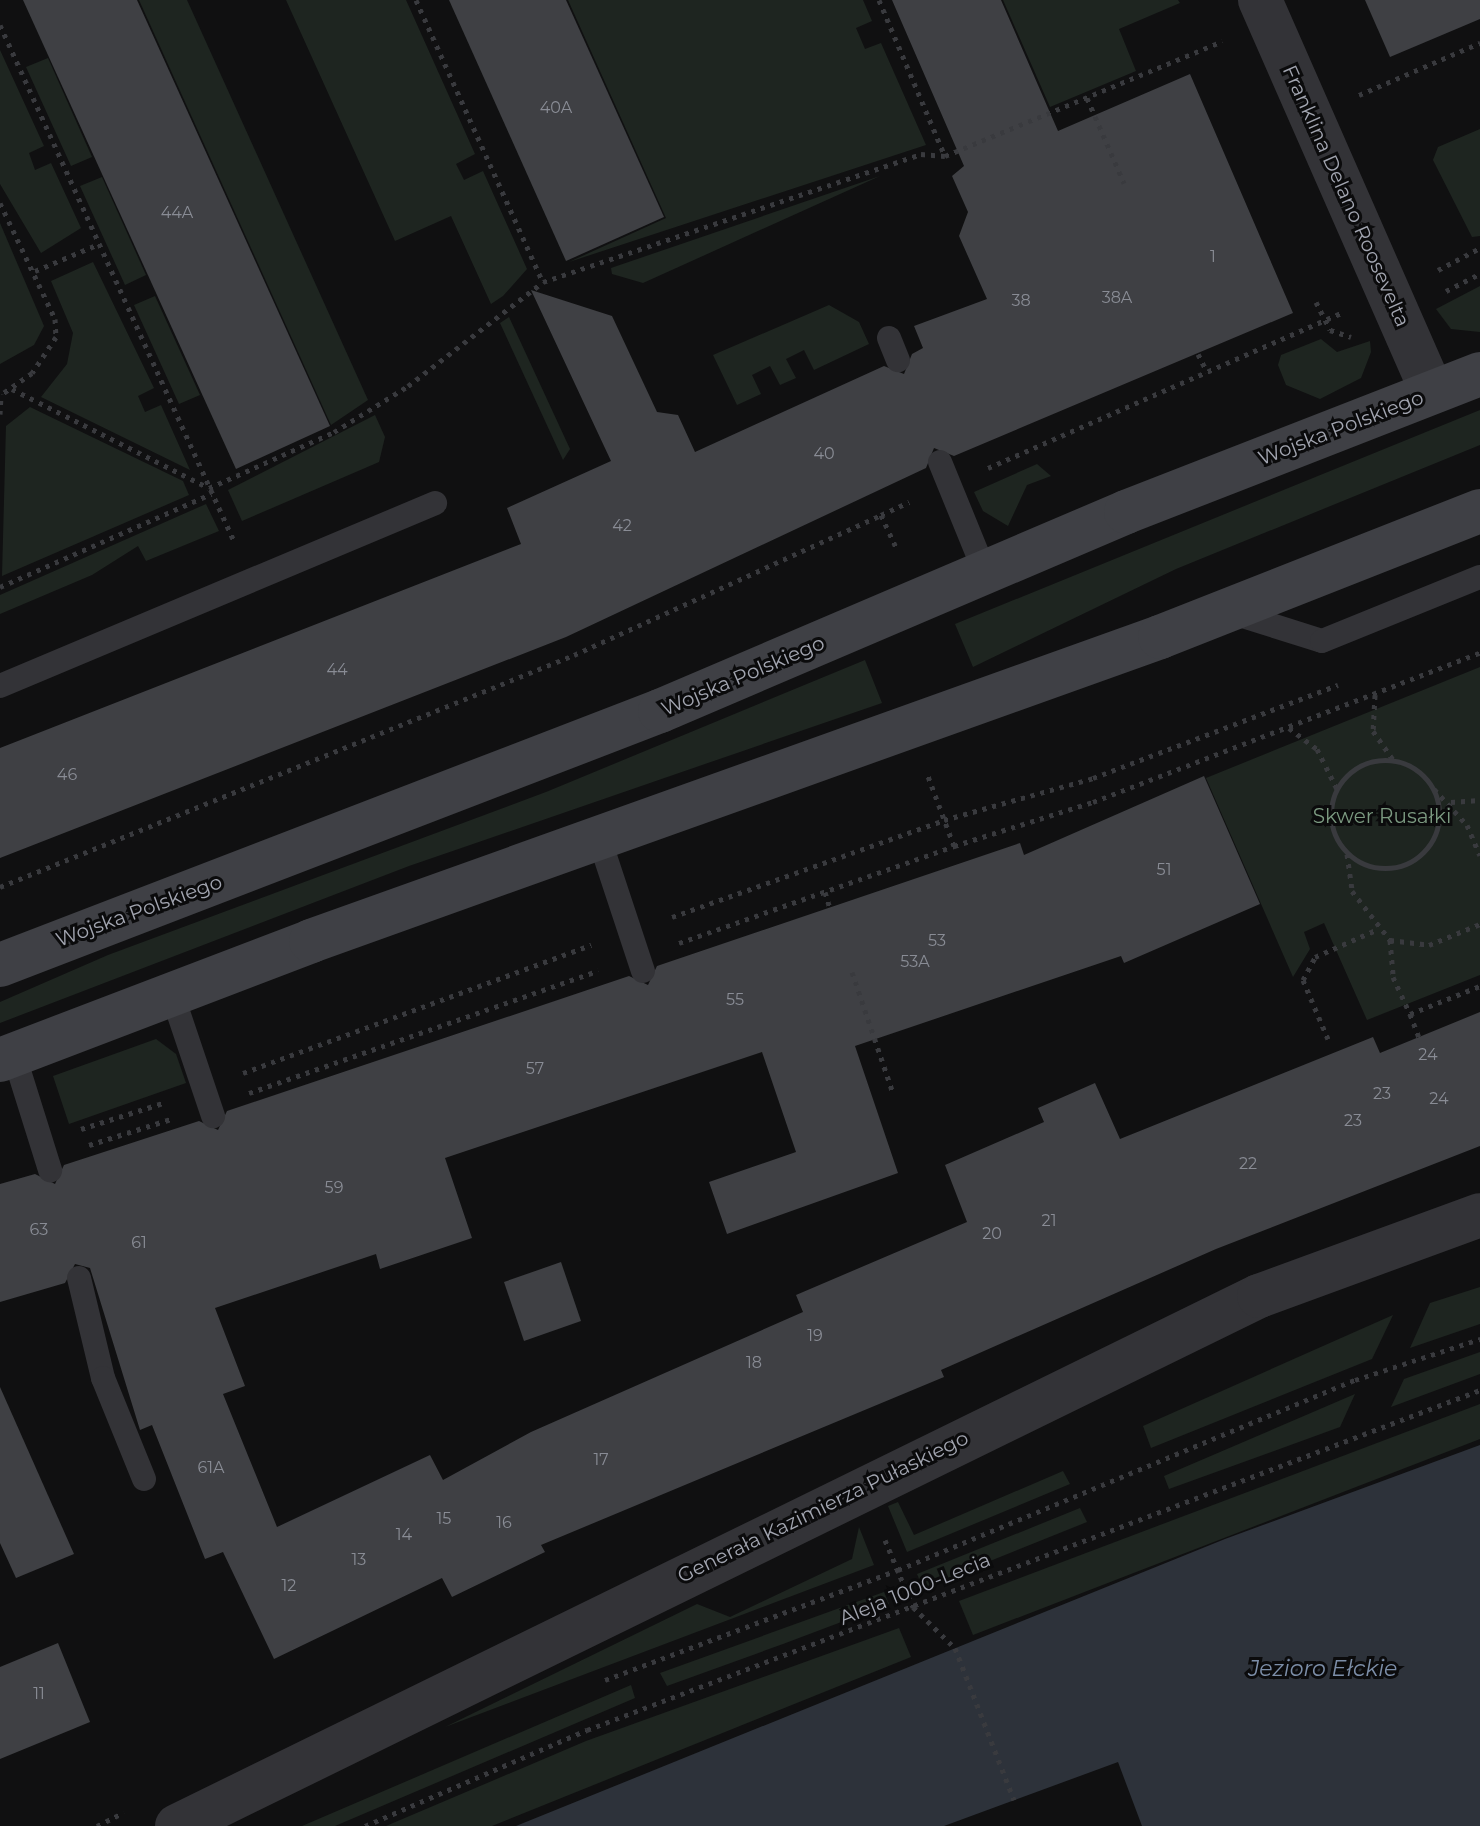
<!DOCTYPE html>
<html>
<head>
<meta charset="utf-8">
<style>
  body { margin:0 }
  #map { position:relative; width:1480px; height:1826px; overflow:hidden; background:#101011; font-family:Montserrat,sans-serif }
  div>[style] { position:absolute }
  [style*='--x'] { left:calc(var(--x)*1px); top:calc(var(--y)*1px); width:calc(var(--w)*1px); rotate:calc(var(--a)*1deg) }
  .green>* { inset:0; background:#1e2520 }
  .water>* { inset:0; background:#2d323a }
  .pier>* { inset:0; background:#101011 }
  .building>* { inset:0; background:#3f4044 }
  .path>* { height:5px; margin-top:-2.5px; transform-origin:0; background:repeating-linear-gradient(90deg,#393a3e 0 4px,transparent 0 10px) }
  .path>.ring { margin:-2.5px; padding:0; box-sizing:content-box; background:none; border:5px solid #393a3e; border-radius:50% }
  .lane>* { height:24px; margin:-12px; padding:0 12px; transform-origin:12px; border-radius:12px; background:#333337 }
  .street>* { height:44px; margin:-22px; padding:0 22px; transform-origin:22px; border-radius:22px; background:#333337 }
  .secondary>* { height:44px; margin:-22px; padding:0 22px; transform-origin:22px; border-radius:22px; background:#3f4045 }
  span { translate:-50% -50%; white-space:nowrap; text-align:center; line-height:1.15; -webkit-text-stroke:6px #0b0b0c; paint-order:stroke }
  .number-label { font-size:16px; color:#898c95 }
  .number-label span { -webkit-text-stroke-width:0 }
  .street-label { font-size:20px; color:#a2a5b0 }
  .park-label { font-size:20px; color:#7b9980 }
  .water-label { font-size:22px; color:#7c8ea8; font-style:italic }
</style>
</head>
<body>
<div id="map">
  <div class="green">
    <i style="clip-path:polygon(139px 0,187px 0,368px 400px,331px 425px)"></i>
    <i style="clip-path:polygon(286px 0,406px 0,475px 154px,456px 164px,464px 180px,483px 171px,527px 269px,503px 296px,491px 304px,451px 216px,395px 241px)"></i>
    <i style="clip-path:polygon(568px 0,863px 0,872px 21px,856px 28px,865px 49px,881px 43px,926px 145px,569px 262px,666px 218px)"></i>
    <i style="clip-path:polygon(1003px 0,1178px 0,1180px 3px,1119px 29px,1136px 71px,1050px 107px)"></i>
    <i style="clip-path:polygon(0 50px,44px 146px,29px 153px,35px 170px,51px 163px,81px 228px,41px 253px,0 184px)"></i>
    <i style="clip-path:polygon(48px 58px,92px 157px,71px 166px,26px 67px)"></i>
    <i style="clip-path:polygon(1480px 129px,1480px 236px,1472px 237px,1433px 160px,1438px 147px)"></i>
    <i style="clip-path:polygon(880px 176px,643px 283px,612px 274px,611px 268px)"></i>
    <i style="clip-path:polygon(102px 177px,146px 275px,125px 285px,80px 186px)"></i>
    <i style="clip-path:polygon(0 223px,44px 326px,34px 345px,0 364px)"></i>
    <i style="clip-path:polygon(93px 262px,154px 388px,138px 396px,145px 412px,161px 405px,190px 470px,41px 397px,67px 364px,73px 333px,51px 281px)"></i>
    <i style="clip-path:polygon(1480px 286px,1480px 332px,1451px 329px,1436px 309px)"></i>
    <i style="clip-path:polygon(155px 296px,200px 395px,179px 404px,134px 305px)"></i>
    <i style="clip-path:polygon(829px 305px,859px 322px,869px 344px,814px 370px,804px 350px,786px 359px,796px 378px,780px 385px,770px 366px,752px 375px,761px 394px,737px 405px,713px 355px)"></i>
    <i style="clip-path:polygon(509px 317px,570px 449px,563px 460px,500px 323px)"></i>
    <i style="clip-path:polygon(1321px 339px,1337px 352px,1370px 341px,1371px 352px,1361px 378px,1320px 399px,1286px 385px,1278px 365px,1281px 355px)"></i>
    <i style="clip-path:polygon(30px 407px,183px 481px,189px 495px,2px 576px,6px 426px)"></i>
    <i style="clip-path:polygon(1480px 410px,1480px 445px,1176px 569px,973px 667px,955px 624px)"></i>
    <i style="clip-path:polygon(375px 415px,385px 437px,379px 462px,242px 521px,228px 490px)"></i>
    <i style="clip-path:polygon(1037px 464px,1051px 476px,1027px 485px,1008px 526px,983px 511px,974px 492px)"></i>
    <i style="clip-path:polygon(206px 504px,219px 531px,146px 561px,138px 546px,92px 575px,0 614px,0 595px)"></i>
    <i style="clip-path:polygon(865px 660px,882px 703px,409px 866px,0 1023px,0 1002px,108px 955px,546px 792px)"></i>
    <i style="clip-path:polygon(1480px 667px,1480px 975px,1367px 1020px,1324px 923px,1304px 932px,1310px 949px,1293px 977px,1206px 778px)"></i>
    <i style="clip-path:polygon(156px 1039px,176px 1054px,186px 1083px,69px 1124px,53px 1076px)"></i>
    <i style="clip-path:polygon(1480px 1287px,1480px 1324px,1410px 1348px,1430px 1303px)"></i>
    <i style="clip-path:polygon(1393px 1315px,1372px 1359px,1151px 1448px,1143px 1426px)"></i>
    <i style="clip-path:polygon(1480px 1352px,1480px 1374px,1391px 1407px,1404px 1379px)"></i>
    <i style="clip-path:polygon(1355px 1394px,1340px 1427px,1169px 1489px,1164px 1476px)"></i>
    <i style="clip-path:polygon(1480px 1404px,1480px 1439px,973px 1635px,959px 1601px)"></i>
    <i style="clip-path:polygon(1063px 1471px,1070px 1484px,907px 1552px,888px 1506px,898px 1502px,914px 1535px)"></i>
    <i style="clip-path:polygon(1080px 1508px,1087px 1522px,923px 1588px,917px 1574px)"></i>
    <i style="clip-path:polygon(859px 1527px,874px 1565px,445px 1727px,697px 1604px,730px 1617px,852px 1559px)"></i>
    <i style="clip-path:polygon(884px 1592px,889px 1604px,783px 1644px,667px 1686px,660px 1673px)"></i>
    <i style="clip-path:polygon(899px 1628px,911px 1657px,492px 1826px,386px 1826px,586px 1741px)"></i>
    <i style="clip-path:polygon(631px 1685px,635px 1698px,335px 1826px,302px 1826px)"></i>
  </div>
  <div class="water">
    <i style="clip-path:polygon(1480px 1445px,1480px 1826px,516px 1826px,1225px 1539px)"></i>
  </div>
  <div class="pier">
    <i style="clip-path:polygon(1118px 1762px,1142px 1826px,944px 1826px)"></i>
  </div>
  <div class="building">
    <i style="clip-path:polygon(23px 0,137px 0,330px 426px,236px 469px)"></i>
    <i style="clip-path:polygon(449px 0,566px 0,664px 217px,566px 261px)"></i>
    <i style="clip-path:polygon(892px 0,1001px 0,1058px 131px,1190px 74px,1293px 313px,954px 456px,934px 448px,926px 468px,566px 637px,0 858px,0 748px,521px 544px,507px 508px,611px 461px,531px 290px,612px 316px,657px 412px,678px 415px,695px 452px,884px 366px,904px 374px,912px 354px,923px 348px,914px 326px,987px 299px,959px 236px,968px 212px,952px 176px,964px 166px)"></i>
    <i style="clip-path:polygon(1365px 0,1480px 0,1480px 19px,1390px 57px)"></i>
    <i style="clip-path:polygon(1204px 776px,1260px 904px,1124px 963px,1121px 956px,855px 1046px,898px 1173px,727px 1234px,709px 1182px,796px 1152px,762px 1052px,445px 1158px,472px 1238px,380px 1269px,376px 1254px,215px 1308px,245px 1386px,223px 1394px,277px 1527px,430px 1455px,443px 1480px,531px 1432px,803px 1312px,796px 1295px,967px 1222px,945px 1165px,1044px 1122px,1038px 1108px,1095px 1083px,1120px 1139px,1373px 1037px,1380px 1053px,1480px 1012px,1480px 1146px,1216px 1249px,941px 1370px,944px 1377px,541px 1545px,545px 1552px,452px 1597px,442px 1578px,274px 1659px,223px 1552px,205px 1559px,152px 1425px,140px 1430px,90px 1268px,75px 1264px,65px 1283px,0 1302px,0 1184px,35px 1174px,55px 1184px,64px 1165px,199px 1121px,218px 1130px,227px 1111px,629px 976px,648px 985px,657px 966px,1020px 843px,1024px 855px)"></i>
    <i style="clip-path:polygon(561px 1262px,581px 1321px,524px 1341px,504px 1282px)"></i>
    <i style="clip-path:polygon(0 1387px,74px 1554px,16px 1578px,0 1543px)"></i>
    <i style="clip-path:polygon(58px 1643px,90px 1722px,0 1759px,0 1667px)"></i>
  </div>
  <div class="path">
    <i style="--x:416;--y:0;--w:309;--a:65.8"></i>
    <i style="--x:879;--y:0;--w:169;--a:67.1"></i>
    <i style="--x:0;--y:25;--w:567;--a:65.61"></i>
    <i style="--x:1359;--y:95;--w:132;--a:-23.3"></i>
    <i style="--x:1087;--y:98;--w:93;--a:66.5"></i>
    <i style="--x:0;--y:203;--w:128;--a:64.6"></i>
    <i style="--x:55;--y:319;--w:18;--a:87"></i>
    <i style="--x:56;--y:337;--w:43;--a:123.7"></i>
    <i style="--x:32;--y:373;--w:39;--a:145"></i>
    <i style="--x:1438;--y:270;--w:47;--a:-27.6"></i>
    <i style="--x:35;--y:271;--w:69;--a:-22.9"></i>
    <i style="--x:1446;--y:291;--w:38;--a:-27"></i>
    <i style="--x:1316;--y:302;--w:31;--a:63"></i>
    <i style="--x:1330;--y:330;--w:22;--a:18"></i>
    <i style="--x:1198;--y:354;--w:20;--a:63"></i>
    <i style="--x:12;--y:389;--w:220;--a:26.7"></i>
    <i style="--x:209;--y:488;--w:137;--a:-24.1"></i>
    <i style="--x:334;--y:432;--w:87;--a:-31.9"></i>
    <i style="--x:408;--y:386;--w:170;--a:-37.6"></i>
    <i style="--x:543;--y:282;--w:399;--a:-18.7"></i>
    <i style="--x:921;--y:154;--w:24;--a:5"></i>
    <i style="--x:945;--y:156;--w:300;--a:-22.5"></i>
    <i style="--x:0;--y:414;--w:20;--a:-87"></i>
    <i style="--x:988;--y:468;--w:386;--a:-23.7"></i>
    <i style="--x:881;--y:515;--w:31;--a:-25"></i>
    <i style="--x:0;--y:587;--w:231;--a:-23.8"></i>
    <i style="--x:1375;--y:695;--w:36;--a:93"></i>
    <i style="--x:1373;--y:731;--w:35;--a:55"></i>
    <i style="--x:1289;--y:728;--w:35;--a:37"></i>
    <i style="--x:1317;--y:749;--w:45;--a:63.4"></i>
    <i class="ring" style="left:1331px;top:760px;width:103px;height:103px"></i>
    <i style="--x:1434;--y:789;--w:49;--a:47.5"></i>
    <i style="--x:1467;--y:825;--w:33;--a:67"></i>
    <i style="--x:1451;--y:802;--w:29;--a:-4"></i>
    <i style="--x:954;--y:846;--w:146;--a:-17.6"></i>
    <i style="--x:1093;--y:802;--w:415;--a:-21.1"></i>
    <i style="--x:1347;--y:854;--w:37;--a:82"></i>
    <i style="--x:1352;--y:891;--w:62;--a:52.2"></i>
    <i style="--x:1390;--y:940;--w:39;--a:7"></i>
    <i style="--x:1429;--y:945;--w:55;--a:-22.4"></i>
    <i style="--x:0;--y:887;--w:619;--a:-22.01"></i>
    <i style="--x:574;--y:655;--w:337;--a:-24.5"></i>
    <i style="--x:881;--y:515;--w:38;--a:65"></i>
    <i style="--x:825;--y:892;--w:17;--a:73"></i>
    <i style="--x:672;--y:917;--w:289;--a:-19.6"></i>
    <i style="--x:944;--y:820;--w:155;--a:-15.7"></i>
    <i style="--x:1093;--y:778;--w:262;--a:-20.8"></i>
    <i style="--x:1390;--y:940;--w:37;--a:85"></i>
    <i style="--x:1393;--y:977;--w:41;--a:65.3"></i>
    <i style="--x:1410;--y:1014;--w:75;--a:-21.8"></i>
    <i style="--x:679;--y:943;--w:292;--a:-19.4"></i>
    <i style="--x:954;--y:846;--w:75;--a:-110.4"></i>
    <i style="--x:852;--y:972;--w:125;--a:71.3"></i>
    <i style="--x:1410;--y:1014;--w:25;--a:69"></i>
    <i style="--x:1328;--y:1039;--w:64;--a:-113"></i>
    <i style="--x:1303;--y:980;--w:26;--a:-62"></i>
    <i style="--x:1315;--y:957;--w:67;--a:-23.9"></i>
    <i style="--x:243;--y:1073;--w:371;--a:-20.2"></i>
    <i style="--x:249;--y:1093;--w:370;--a:-19.3"></i>
    <i style="--x:81;--y:1129;--w:86;--a:-17.6"></i>
    <i style="--x:89;--y:1145;--w:86;--a:-17.6"></i>
    <i style="--x:885;--y:1540;--w:73;--a:67.3"></i>
    <i style="--x:913;--y:1607;--w:59;--a:44.3"></i>
    <i style="--x:955;--y:1648;--w:163;--a:68.8"></i>
    <i style="--x:605;--y:1680;--w:313;--a:-20.6"></i>
    <i style="--x:898;--y:1570;--w:495;--a:-22.6"></i>
    <i style="--x:1355;--y:1380;--w:132;--a:-18.2"></i>
    <i style="--x:97;--y:1826;--w:30;--a:-27"></i>
    <i style="--x:365;--y:1826;--w:242;--a:-23.4"></i>
    <i style="--x:587;--y:1730;--w:956;--a:-20.84"></i>
  </div>
  <div class="lane">
    <i style="--x:889;--y:338;--w:24;--a:68"></i>
    <i style="--x:940;--y:462;--w:119;--a:67.8"></i>
    <i style="--x:1230;--y:612;--w:96;--a:17.5"></i>
    <i style="--x:1322;--y:641;--w:170;--a:-22.1"></i>
    <i style="--x:0;--y:686;--w:472;--a:-22.8"></i>
    <i style="--x:599;--y:838;--w:140;--a:71.7"></i>
    <i style="--x:172;--y:994;--w:129;--a:71.4"></i>
    <i style="--x:14;--y:1055;--w:121;--a:72.6"></i>
    <i style="--x:79;--y:1278;--w:103;--a:76.5"></i>
    <i style="--x:103;--y:1378;--w:109;--a:67.9"></i>
  </div>
  <div class="street">
    <i style="--x:1260;--y:0;--w:428;--a:66.3"></i>
    <i style="--x:177;--y:1826;--w:1205;--a:-26.1"></i>
    <i style="--x:1259;--y:1296;--w:235;--a:-20.1"></i>
  </div>
  <div class="secondary">
    <i style="--x:0;--y:965;--w:707;--a:-21.05"></i>
    <i style="--x:660;--y:711;--w:507;--a:-23.12"></i>
    <i style="--x:1126;--y:512;--w:380;--a:-21.3"></i>
    <i style="--x:0;--y:1060;--w:333;--a:-20.9"></i>
    <i style="--x:311;--y:941;--w:902;--a:-19.7"></i>
    <i style="--x:1160;--y:637;--w:344;--a:-21.5"></i>
  </div>
  <div class="number-label">
    <span style="left:556px;top:108px">40A</span>
    <span style="left:177px;top:213px">44A</span>
    <span style="left:1213px;top:257px">1</span>
    <span style="left:1117px;top:298px">38A</span>
    <span style="left:1021px;top:301px">38</span>
    <span style="left:824px;top:454px">40</span>
    <span style="left:622px;top:526px">42</span>
    <span style="left:337px;top:670px">44</span>
    <span style="left:67px;top:775px">46</span>
    <span style="left:1164px;top:870px">51</span>
    <span style="left:937px;top:941px">53</span>
    <span style="left:915px;top:962px">53A</span>
    <span style="left:735px;top:1000px">55</span>
    <span style="left:1428px;top:1055px">24</span>
    <span style="left:535px;top:1069px">57</span>
    <span style="left:1382px;top:1094px">23</span>
    <span style="left:1439px;top:1099px">24</span>
    <span style="left:1353px;top:1121px">23</span>
    <span style="left:1248px;top:1164px">22</span>
    <span style="left:334px;top:1188px">59</span>
    <span style="left:1049px;top:1221px">21</span>
    <span style="left:39px;top:1230px">63</span>
    <span style="left:992px;top:1234px">20</span>
    <span style="left:139px;top:1243px">61</span>
    <span style="left:815px;top:1336px">19</span>
    <span style="left:754px;top:1363px">18</span>
    <span style="left:601px;top:1460px">17</span>
    <span style="left:211px;top:1468px">61A</span>
    <span style="left:444px;top:1519px">15</span>
    <span style="left:504px;top:1523px">16</span>
    <span style="left:404px;top:1535px">14</span>
    <span style="left:359px;top:1560px">13</span>
    <span style="left:289px;top:1586px">12</span>
    <span style="left:39px;top:1694px">11</span>
  </div>
  <div class="street-label">
    <span style="left:1346px;top:196px;rotate:66deg">Franklina Delano Roosevelta</span>
    <span style="left:1341px;top:428px;rotate:-21deg">Wojska Polskiego</span>
    <span style="left:743px;top:676px;rotate:-23deg">Wojska Polskiego</span>
    <span style="left:139px;top:911px;rotate:-20deg">Wojska Polskiego</span>
    <span style="left:823px;top:1507px;rotate:-26deg">Generała Kazimierza Pułaskiego</span>
    <span style="left:915px;top:1589px;rotate:-22deg">Aleja 1000-Lecia</span>
  </div>
  <div class="park-label">
    <span style="left:1382px;top:816px">Skwer Rusałki</span>
  </div>
  <div class="water-label">
    <span style="left:1323px;top:1669px">Jezioro Ełckie</span>
  </div>
</div>
</body>
</html>
